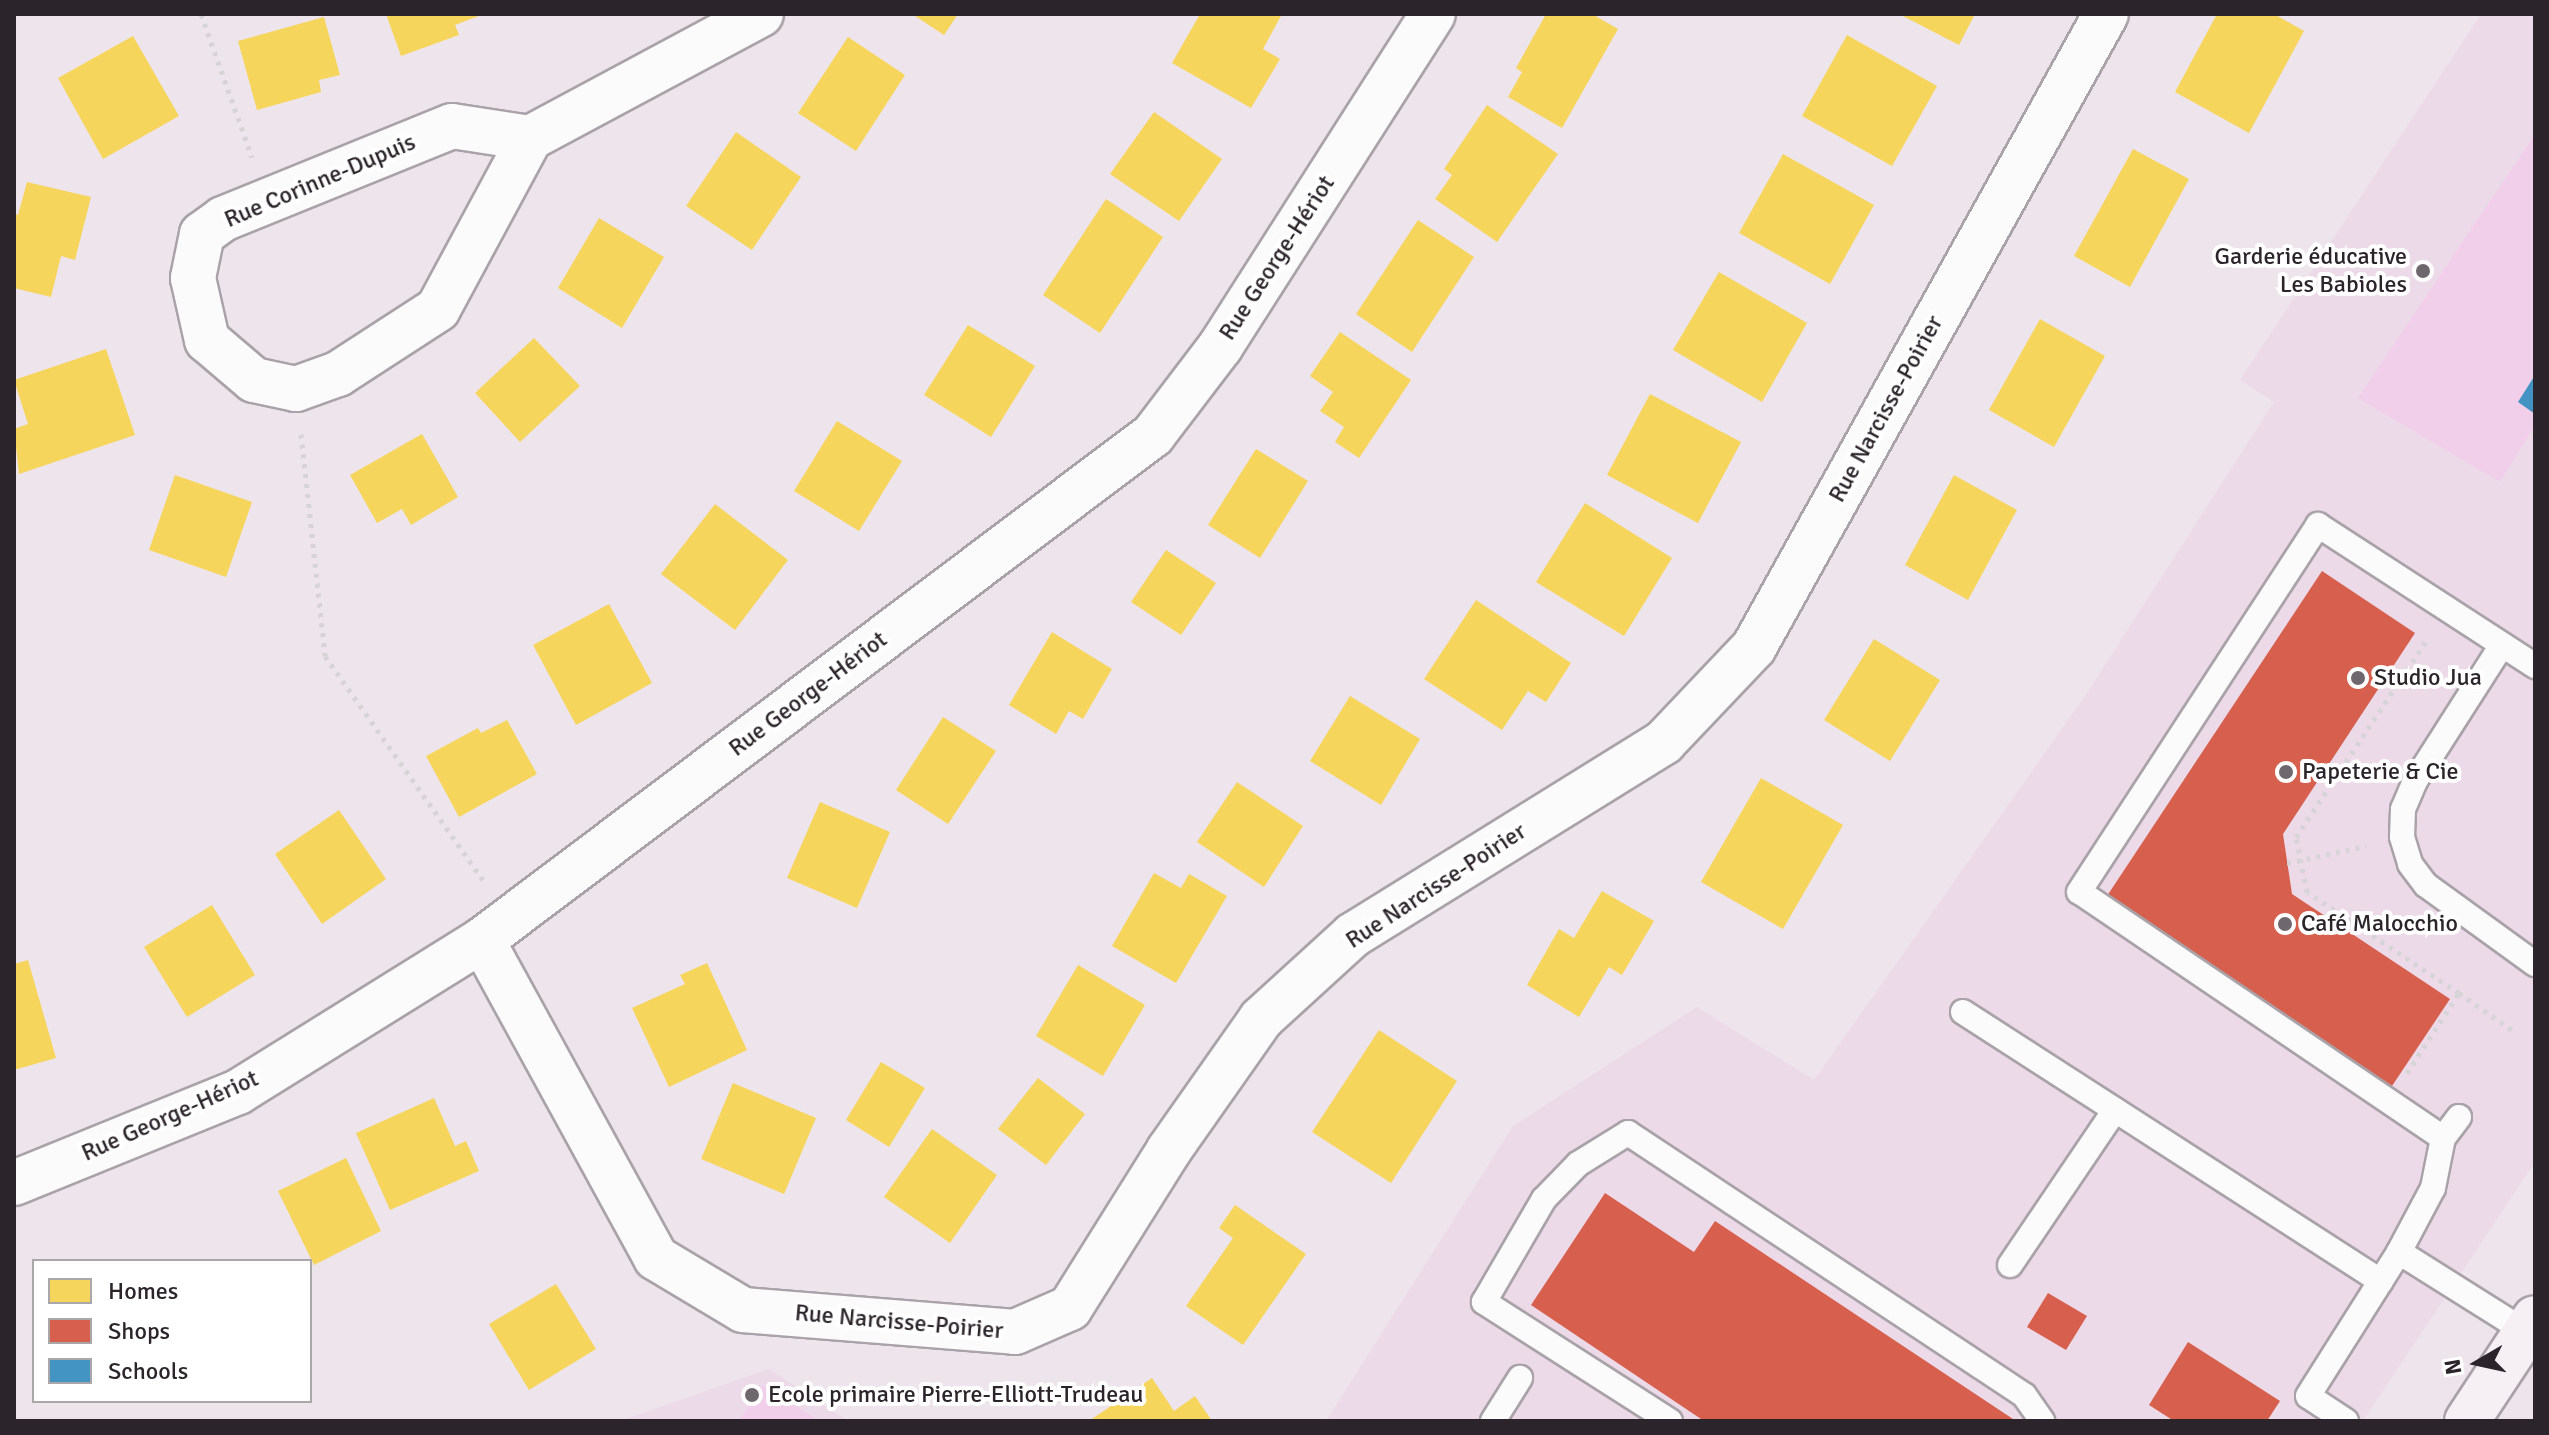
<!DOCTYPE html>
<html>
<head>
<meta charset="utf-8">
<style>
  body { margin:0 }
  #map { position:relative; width:2549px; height:1435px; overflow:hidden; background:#eee4ec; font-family:Signika,sans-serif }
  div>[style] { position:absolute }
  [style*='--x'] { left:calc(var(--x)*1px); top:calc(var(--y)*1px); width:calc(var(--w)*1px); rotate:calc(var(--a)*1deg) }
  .built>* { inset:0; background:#eddae9 }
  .green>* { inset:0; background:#f1ceea }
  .homes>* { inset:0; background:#f6d55c }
  .shops>* { inset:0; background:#d6604d }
  .schools>* { inset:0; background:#4393c3 }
  .path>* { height:5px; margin-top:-2.5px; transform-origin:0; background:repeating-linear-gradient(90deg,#d6d4d6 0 4px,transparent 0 10px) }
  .roads { filter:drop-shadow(2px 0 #a9a2a8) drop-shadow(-2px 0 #a9a2a8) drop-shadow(0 2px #a9a2a8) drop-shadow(0 -2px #a9a2a8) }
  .lane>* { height:24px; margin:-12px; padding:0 12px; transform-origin:12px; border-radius:12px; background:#fcfbfc }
  .street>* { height:44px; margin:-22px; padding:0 22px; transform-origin:22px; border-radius:22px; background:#fcfbfc }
  .primary>* { height:44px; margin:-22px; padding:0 22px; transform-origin:22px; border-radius:22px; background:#f6f0f5 }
  .dots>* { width:22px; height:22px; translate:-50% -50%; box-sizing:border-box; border:4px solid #fff; border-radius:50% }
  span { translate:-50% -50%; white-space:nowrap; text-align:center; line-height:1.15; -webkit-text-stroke:8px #fff; paint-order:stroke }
  .street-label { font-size:24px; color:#2b242a }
  .poi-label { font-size:24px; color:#2b242a }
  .right { translate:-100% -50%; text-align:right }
  .left { translate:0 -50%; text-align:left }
  .frame { position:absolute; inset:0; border:16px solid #2b242a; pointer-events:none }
  .legend { position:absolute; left:32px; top:1259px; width:280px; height:144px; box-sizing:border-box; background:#fff; border:2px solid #aaa7aa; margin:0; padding:10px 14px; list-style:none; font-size:24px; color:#2b242a }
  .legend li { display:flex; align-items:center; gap:16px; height:40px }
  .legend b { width:40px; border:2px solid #aaa7aa }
  .north { position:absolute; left:2437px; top:1323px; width:80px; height:80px; -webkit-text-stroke:6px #fff; paint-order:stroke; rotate:261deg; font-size:22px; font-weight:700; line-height:32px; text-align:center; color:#2b242a }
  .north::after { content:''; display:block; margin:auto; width:28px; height:36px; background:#2b242a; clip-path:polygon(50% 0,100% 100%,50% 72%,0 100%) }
</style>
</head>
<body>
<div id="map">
  <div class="built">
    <i style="clip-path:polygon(2481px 14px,2535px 14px,2535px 1162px,2363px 1421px,1326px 1421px,1513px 1126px,1697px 1007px,1814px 1080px,2087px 693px,2274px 402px,2240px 380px)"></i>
    <i style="clip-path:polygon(769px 1369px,848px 1421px,620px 1421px)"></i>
  </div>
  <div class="green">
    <i style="clip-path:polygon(2535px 134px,2535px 375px,2518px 402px,2535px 414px,2535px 425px,2500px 482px,2358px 398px)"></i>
    <i style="clip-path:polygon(763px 1385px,819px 1421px,739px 1421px)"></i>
  </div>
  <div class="homes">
    <i style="clip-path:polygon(386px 14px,484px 14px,455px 25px,459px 35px,401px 56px)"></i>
    <i style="clip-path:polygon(912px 14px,958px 14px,944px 35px)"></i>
    <i style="clip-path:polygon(1200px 14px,1282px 14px,1263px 49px,1280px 59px,1251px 108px,1172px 63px)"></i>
    <i style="clip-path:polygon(1546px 14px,1592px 14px,1618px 29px,1562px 128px,1508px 97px,1522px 72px,1516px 68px)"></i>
    <i style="clip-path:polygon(1899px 14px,1975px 14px,1959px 45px)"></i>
    <i style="clip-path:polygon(2217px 14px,2274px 14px,2304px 31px,2249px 133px,2175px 92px)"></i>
    <i style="clip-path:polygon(324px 17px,340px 75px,319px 80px,321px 92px,257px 110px,238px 41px)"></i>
    <i style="clip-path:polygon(1847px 35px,1937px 86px,1892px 166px,1802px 116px)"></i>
    <i style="clip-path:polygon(133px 36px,179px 116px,103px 159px,58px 78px)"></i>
    <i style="clip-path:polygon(848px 37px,905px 75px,856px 151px,798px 113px)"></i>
    <i style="clip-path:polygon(1487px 105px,1558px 154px,1497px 242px,1435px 199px,1452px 175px,1444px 169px)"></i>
    <i style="clip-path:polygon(1154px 112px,1222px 159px,1179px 221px,1110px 174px)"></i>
    <i style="clip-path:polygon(736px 132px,801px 177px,752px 250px,686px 206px)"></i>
    <i style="clip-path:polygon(2133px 149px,2189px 179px,2130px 287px,2074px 256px)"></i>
    <i style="clip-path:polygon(1783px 154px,1874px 205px,1830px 284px,1739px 233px)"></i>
    <i style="clip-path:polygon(27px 182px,91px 197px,75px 260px,61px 256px,51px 297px,14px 288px,14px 214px,18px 215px)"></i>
    <i style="clip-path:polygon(1106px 199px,1163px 237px,1100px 333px,1043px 295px)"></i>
    <i style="clip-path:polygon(599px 218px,664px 257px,622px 328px,558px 288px)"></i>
    <i style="clip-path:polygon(1418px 220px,1474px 257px,1412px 352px,1356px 314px)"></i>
    <i style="clip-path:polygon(1719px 272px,1807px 323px,1762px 402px,1673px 350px)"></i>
    <i style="clip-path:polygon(2040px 319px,2105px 356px,2054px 447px,1989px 410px)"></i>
    <i style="clip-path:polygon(968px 325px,1035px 366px,991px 437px,924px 395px)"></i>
    <i style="clip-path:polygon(1340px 332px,1411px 380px,1359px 458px,1335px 442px,1344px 427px,1320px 411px,1333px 392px,1310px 376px)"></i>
    <i style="clip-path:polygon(534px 338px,580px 386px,520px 442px,475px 393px)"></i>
    <i style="clip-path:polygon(106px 349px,135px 435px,19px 474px,14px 429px,28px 424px,14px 380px)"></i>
    <i style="clip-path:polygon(1650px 394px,1741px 442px,1698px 523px,1607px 475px)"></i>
    <i style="clip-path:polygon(837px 421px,902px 461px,859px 531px,794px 491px)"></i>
    <i style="clip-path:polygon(422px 434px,458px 497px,411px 525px,402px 509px,377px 523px,350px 475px)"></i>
    <i style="clip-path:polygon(1256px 449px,1308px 481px,1260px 558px,1208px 525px)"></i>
    <i style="clip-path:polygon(175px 475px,252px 502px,226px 577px,149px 550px)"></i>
    <i style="clip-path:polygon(1954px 475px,2017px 510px,1968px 600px,1905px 565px)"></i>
    <i style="clip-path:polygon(1585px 503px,1672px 558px,1624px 636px,1536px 582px)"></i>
    <i style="clip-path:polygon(715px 504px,788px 560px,735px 630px,661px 574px)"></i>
    <i style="clip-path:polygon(1166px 550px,1216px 583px,1181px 635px,1131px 602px)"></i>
    <i style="clip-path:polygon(1476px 600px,1571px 663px,1546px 702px,1528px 691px,1502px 730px,1424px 679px)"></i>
    <i style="clip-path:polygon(609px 604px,652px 683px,576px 725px,533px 645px)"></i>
    <i style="clip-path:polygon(1052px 632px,1112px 669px,1083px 719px,1069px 711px,1056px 734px,1009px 705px)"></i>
    <i style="clip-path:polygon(1874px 639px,1940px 680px,1890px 761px,1824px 720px)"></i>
    <i style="clip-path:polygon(1350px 696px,1420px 739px,1381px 805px,1310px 761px)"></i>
    <i style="clip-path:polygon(943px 717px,996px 751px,948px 824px,896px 790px)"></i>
    <i style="clip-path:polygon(507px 720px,537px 774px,459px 817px,426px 756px,478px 728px,481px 733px)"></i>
    <i style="clip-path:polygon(1761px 778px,1843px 825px,1783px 929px,1701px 882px)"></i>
    <i style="clip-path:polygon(1237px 782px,1303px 826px,1264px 887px,1197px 842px)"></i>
    <i style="clip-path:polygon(820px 802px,890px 832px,857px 908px,787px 878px)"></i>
    <i style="clip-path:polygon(339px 810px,386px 879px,322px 924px,275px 854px)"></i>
    <i style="clip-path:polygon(1154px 873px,1181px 888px,1189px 874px,1227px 896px,1176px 983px,1112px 946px)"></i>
    <i style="clip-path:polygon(1602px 891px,1654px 921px,1622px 975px,1609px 967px,1579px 1017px,1527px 985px,1559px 929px,1574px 938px)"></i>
    <i style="clip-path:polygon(212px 905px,255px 975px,187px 1017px,144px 947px)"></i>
    <i style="clip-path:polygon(28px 960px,56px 1058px,14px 1070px,14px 964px)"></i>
    <i style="clip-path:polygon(707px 963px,747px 1050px,669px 1087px,632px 1008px,685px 984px,680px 975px)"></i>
    <i style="clip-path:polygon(1078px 965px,1145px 1005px,1103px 1076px,1036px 1036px)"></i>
    <i style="clip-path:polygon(1379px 1030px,1457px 1081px,1391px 1183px,1312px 1132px)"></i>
    <i style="clip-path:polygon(881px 1062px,925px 1088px,889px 1147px,846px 1120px)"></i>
    <i style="clip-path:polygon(1038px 1078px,1085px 1114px,1046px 1165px,998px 1129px)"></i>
    <i style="clip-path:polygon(733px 1083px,816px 1118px,784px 1194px,701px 1159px)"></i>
    <i style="clip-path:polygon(434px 1098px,455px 1146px,466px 1141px,479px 1171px,390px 1210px,356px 1133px)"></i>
    <i style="clip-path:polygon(932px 1129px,997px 1175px,950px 1243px,884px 1197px)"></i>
    <i style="clip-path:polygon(346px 1158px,381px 1231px,314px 1265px,278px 1191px)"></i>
    <i style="clip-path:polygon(1235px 1205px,1306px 1254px,1243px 1345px,1186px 1306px,1233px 1238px,1219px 1228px)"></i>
    <i style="clip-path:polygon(556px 1284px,596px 1349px,529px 1390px,489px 1324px)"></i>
    <i style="clip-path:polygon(1152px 1378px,1174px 1411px,1195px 1396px,1212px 1421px,1089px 1421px)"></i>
  </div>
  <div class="shops">
    <i style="clip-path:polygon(2322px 571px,2415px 633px,2283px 834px,2292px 894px,2450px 999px,2392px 1086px,2107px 896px)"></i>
    <i style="clip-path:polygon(1605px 1193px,1694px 1252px,1715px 1221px,2016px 1421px,1704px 1421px,1531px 1305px)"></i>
    <i style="clip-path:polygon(2048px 1293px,2087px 1316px,2066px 1350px,2027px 1327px)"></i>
    <i style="clip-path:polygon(2188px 1342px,2280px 1401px,2267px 1421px,2174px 1421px,2149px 1405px)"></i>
  </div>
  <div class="schools">
    <i style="clip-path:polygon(2535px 375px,2535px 414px,2518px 402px)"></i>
  </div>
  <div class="path">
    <i style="--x:201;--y:14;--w:152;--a:70.4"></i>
    <i style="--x:301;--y:434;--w:223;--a:83.8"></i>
    <i style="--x:325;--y:656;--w:274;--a:54.8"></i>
    <i style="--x:2287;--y:863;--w:81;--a:-12.1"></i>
    <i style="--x:2459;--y:993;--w:68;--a:34.9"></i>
    <i style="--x:2407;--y:1073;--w:95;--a:-57"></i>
    <i style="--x:2459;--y:993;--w:182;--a:-146.4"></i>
    <i style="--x:2307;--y:892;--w:56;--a:-101.3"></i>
    <i style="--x:2296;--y:837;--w:237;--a:-56.4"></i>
  </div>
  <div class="roads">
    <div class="lane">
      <i style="--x:2502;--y:645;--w:161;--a:122.6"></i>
      <i style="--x:2415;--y:781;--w:30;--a:113"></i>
      <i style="--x:2403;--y:809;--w:28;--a:92"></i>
      <i style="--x:2402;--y:837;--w:28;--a:73"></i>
      <i style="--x:2410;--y:864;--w:26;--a:53"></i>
      <i style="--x:2426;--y:885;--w:135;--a:35.9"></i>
      <i style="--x:1963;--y:1012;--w:497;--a:32.8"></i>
      <i style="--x:2459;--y:1117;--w:26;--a:127"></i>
      <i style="--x:2443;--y:1138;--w:439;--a:-145.9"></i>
      <i style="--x:2079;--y:892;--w:438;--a:-56.9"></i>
      <i style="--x:2318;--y:525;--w:259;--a:33"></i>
      <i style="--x:2399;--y:1252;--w:72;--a:-62"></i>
      <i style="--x:2433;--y:1188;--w:51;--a:-78.7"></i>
      <i style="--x:2010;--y:1265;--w:187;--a:-55.9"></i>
      <i style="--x:1493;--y:1421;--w:51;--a:-57.9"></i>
      <i style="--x:1670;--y:1421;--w:221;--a:-147.4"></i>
      <i style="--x:1484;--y:1302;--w:119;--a:-59.8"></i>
      <i style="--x:1544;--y:1199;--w:49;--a:-45.8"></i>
      <i style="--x:1578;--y:1164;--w:59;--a:-31.8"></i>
      <i style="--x:1628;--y:1133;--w:475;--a:33.5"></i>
      <i style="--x:2024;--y:1395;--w:32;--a:55"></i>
      <i style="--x:2346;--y:1421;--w:45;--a:-146.7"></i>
      <i style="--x:2308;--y:1396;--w:170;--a:-57.7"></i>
      <i style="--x:2399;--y:1252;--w:150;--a:32.2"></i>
    </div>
    <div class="street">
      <i style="--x:530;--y:138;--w:79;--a:-171.3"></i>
      <i style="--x:452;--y:126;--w:247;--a:157.9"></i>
      <i style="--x:223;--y:219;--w:26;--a:144"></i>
      <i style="--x:202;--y:234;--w:45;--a:101.6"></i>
      <i style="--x:193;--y:278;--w:64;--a:77.3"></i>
      <i style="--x:207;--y:340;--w:62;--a:40.4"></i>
      <i style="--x:254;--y:380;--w:43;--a:12.1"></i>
      <i style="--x:296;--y:389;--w:45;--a:-19.7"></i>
      <i style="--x:338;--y:374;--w:119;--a:-33"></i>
      <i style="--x:438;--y:309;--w:194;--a:-61.7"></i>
      <i style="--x:530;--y:138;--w:262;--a:-28.2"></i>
      <i style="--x:482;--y:940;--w:362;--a:61.3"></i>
      <i style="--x:656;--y:1258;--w:101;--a:30.9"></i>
      <i style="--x:743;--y:1310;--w:273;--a:4.6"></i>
      <i style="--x:1015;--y:1332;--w:60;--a:-23.6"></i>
      <i style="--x:1070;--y:1308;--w:186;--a:-57.9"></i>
      <i style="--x:1169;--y:1150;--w:160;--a:-54.9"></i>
      <i style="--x:1261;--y:1019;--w:125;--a:-42.4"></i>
      <i style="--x:1353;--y:935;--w:366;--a:-31.8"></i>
      <i style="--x:1664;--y:742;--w:131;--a:-46.5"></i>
      <i style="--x:1754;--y:647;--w:724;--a:-60.92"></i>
      <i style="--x:14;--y:1183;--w:242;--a:-22.1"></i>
      <i style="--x:238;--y:1092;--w:287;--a:-31.9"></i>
      <i style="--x:482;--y:940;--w:840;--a:-36.97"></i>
      <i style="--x:1153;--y:435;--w:111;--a:-52.7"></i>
      <i style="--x:1220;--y:347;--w:395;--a:-57.4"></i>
    </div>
    <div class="primary">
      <i style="--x:2467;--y:1421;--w:123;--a:-56.6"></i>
    </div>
  </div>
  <div class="dots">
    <i style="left:2423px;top:271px;background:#6f676e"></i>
    <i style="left:2358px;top:678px;background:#6f676e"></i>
    <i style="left:2286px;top:772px;background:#6f676e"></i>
    <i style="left:2285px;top:924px;background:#6f676e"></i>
    <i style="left:752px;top:1395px;background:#6f676e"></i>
  </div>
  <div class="street-label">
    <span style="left:320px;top:181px;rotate:-23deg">Rue Corinne-Dupuis</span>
    <span style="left:1277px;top:258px;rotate:-57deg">Rue George-Hériot</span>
    <span style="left:1886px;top:409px;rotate:-61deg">Rue Narcisse-Poirier</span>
    <span style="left:808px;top:694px;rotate:-37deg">Rue George-Hériot</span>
    <span style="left:1436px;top:886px;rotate:-33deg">Rue Narcisse-Poirier</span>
    <span style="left:170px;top:1116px;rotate:-24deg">Rue George-Hériot</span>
    <span style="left:899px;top:1322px;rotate:5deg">Rue Narcisse-Poirier</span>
  </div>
  <div class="poi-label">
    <span class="right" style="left:2407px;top:271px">Garderie éducative<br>Les Babioles</span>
    <span class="left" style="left:2374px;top:678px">Studio Jua</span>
    <span class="left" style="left:2302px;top:772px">Papeterie &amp; Cie</span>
    <span class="left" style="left:2301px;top:924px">Café Malocchio</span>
    <span class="left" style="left:768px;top:1395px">Ecole primaire Pierre-Elliott-Trudeau</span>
  </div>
  <div class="frame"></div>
  <ul class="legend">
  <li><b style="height:22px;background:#f6d55c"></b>Homes</li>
  <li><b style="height:22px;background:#d6604d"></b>Shops</li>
  <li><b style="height:22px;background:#4393c3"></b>Schools</li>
  </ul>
  <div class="north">N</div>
</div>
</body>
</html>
